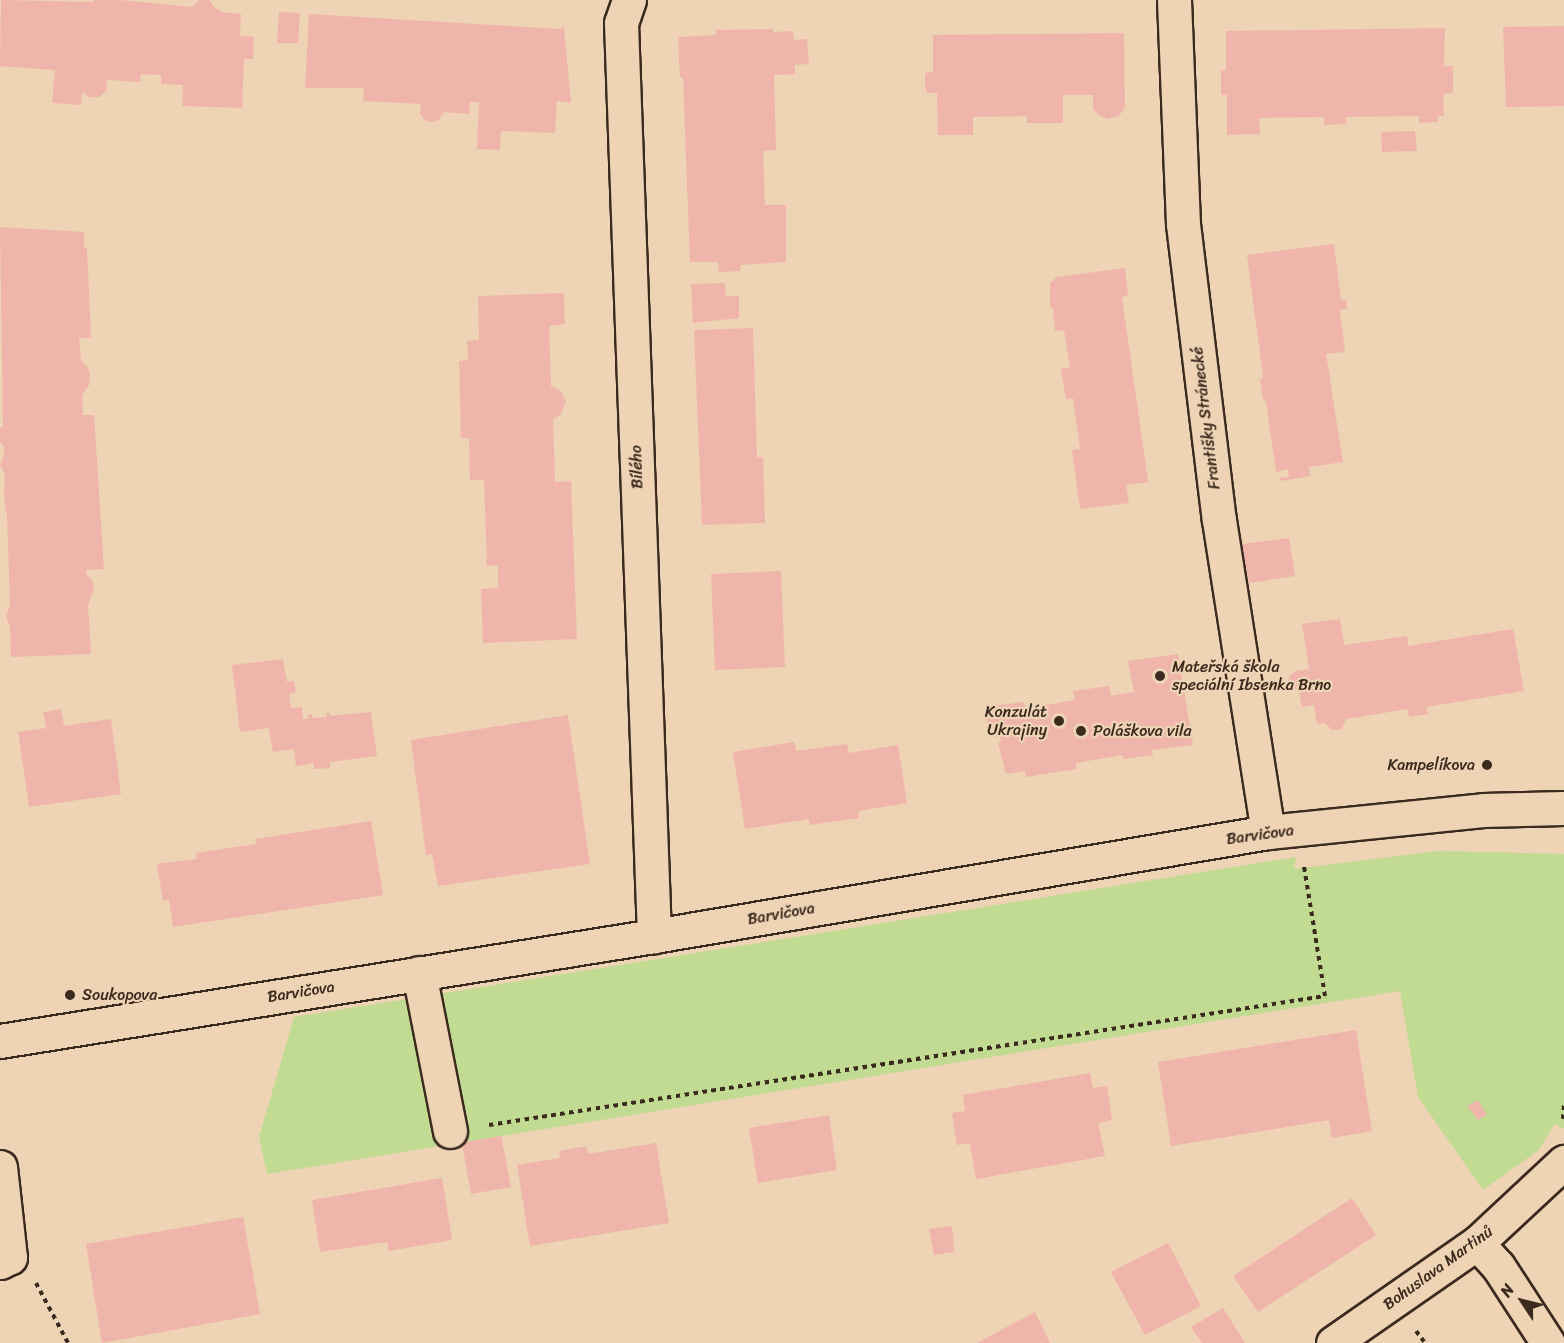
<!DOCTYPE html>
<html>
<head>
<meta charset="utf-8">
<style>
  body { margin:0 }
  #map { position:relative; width:1564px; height:1343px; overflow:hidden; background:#eed3b5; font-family:Sriracha,sans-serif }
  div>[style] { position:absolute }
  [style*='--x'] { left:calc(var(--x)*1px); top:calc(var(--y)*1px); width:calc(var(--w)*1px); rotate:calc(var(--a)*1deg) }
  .green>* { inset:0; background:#c1db92 }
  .building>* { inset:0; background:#efb5aa }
  .path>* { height:4px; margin-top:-2px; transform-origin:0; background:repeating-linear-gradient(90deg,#3b2a1e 0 4.5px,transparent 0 9px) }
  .roads { filter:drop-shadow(2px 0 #3b2a1e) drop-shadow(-2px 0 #3b2a1e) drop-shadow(0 2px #3b2a1e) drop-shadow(0 -2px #3b2a1e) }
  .minor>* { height:33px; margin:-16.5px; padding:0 16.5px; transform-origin:16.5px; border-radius:16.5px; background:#eed3b5 }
  .dots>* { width:16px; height:16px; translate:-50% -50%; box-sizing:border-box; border:3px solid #eed3b5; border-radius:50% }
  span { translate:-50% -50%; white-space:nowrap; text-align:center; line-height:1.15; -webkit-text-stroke:4.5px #eed3b5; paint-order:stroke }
  .street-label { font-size:16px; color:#3b2a1e }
  .poi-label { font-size:16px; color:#3b2a1e }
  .left { translate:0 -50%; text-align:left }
  .right { translate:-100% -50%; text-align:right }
  .north { position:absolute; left:1492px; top:1271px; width:60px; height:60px; -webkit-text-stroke:4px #eed3b5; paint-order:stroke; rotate:305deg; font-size:16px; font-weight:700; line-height:24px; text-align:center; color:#3b2a1e }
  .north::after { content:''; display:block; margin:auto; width:21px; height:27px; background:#3b2a1e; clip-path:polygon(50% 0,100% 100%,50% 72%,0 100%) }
</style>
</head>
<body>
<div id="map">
  <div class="green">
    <i style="clip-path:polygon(1438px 851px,1564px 854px,1564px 1127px,1562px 1129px,1555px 1123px,1539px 1150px,1483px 1190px,1418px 1097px,1400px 991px,267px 1174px,259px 1137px,294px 1017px,1296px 857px,1294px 869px)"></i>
  </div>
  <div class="building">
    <i style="clip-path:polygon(1px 0,94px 2px,93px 0,120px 0,192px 7px,199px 0,209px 0,216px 9px,219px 9px,220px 12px,241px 14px,240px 36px,254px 37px,253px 59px,244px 59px,242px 108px,182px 106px,183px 85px,161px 84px,161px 75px,141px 74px,140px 82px,107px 80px,106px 91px,99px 97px,89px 97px,82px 92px,81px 105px,52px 103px,55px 70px,0 66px)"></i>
    <i style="clip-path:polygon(279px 12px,300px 13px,298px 43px,277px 43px)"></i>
    <i style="clip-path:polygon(309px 14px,560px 29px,564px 27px,571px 103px,557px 101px,555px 133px,501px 131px,500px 150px,477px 149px,479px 102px,470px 102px,469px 114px,444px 112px,439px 120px,431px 122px,424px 120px,420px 113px,421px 104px,363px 101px,364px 88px,305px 88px)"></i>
    <i style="clip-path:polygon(1564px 26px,1564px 106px,1506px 107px,1503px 27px)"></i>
    <i style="clip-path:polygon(1445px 28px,1444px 66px,1453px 66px,1453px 93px,1443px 94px,1444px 116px,1438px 116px,1438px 122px,1419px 123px,1419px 116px,1346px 117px,1346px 124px,1324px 125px,1324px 117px,1259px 118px,1260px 134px,1227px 135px,1227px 95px,1221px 95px,1221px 70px,1226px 70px,1226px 31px)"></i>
    <i style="clip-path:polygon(773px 29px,773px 32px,793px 31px,794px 40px,807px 39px,809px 64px,795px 65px,795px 74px,774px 75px,776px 150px,763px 151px,765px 205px,786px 205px,786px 262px,741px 265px,740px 271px,719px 272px,718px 262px,690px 262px,683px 78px,680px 77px,678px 37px,716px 35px,716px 30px)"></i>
    <i style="clip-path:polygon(1124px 33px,1125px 107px,1119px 116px,1108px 119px,1098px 115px,1093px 108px,1093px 95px,1063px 95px,1063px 123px,1027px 123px,1027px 116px,973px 117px,973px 135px,938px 135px,937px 93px,927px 93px,925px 86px,925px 73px,933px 72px,933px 35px)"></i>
    <i style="clip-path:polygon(1415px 131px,1417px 151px,1382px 152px,1381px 132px)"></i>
    <i style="clip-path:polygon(0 227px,84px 232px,84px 248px,87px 248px,91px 338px,79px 338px,81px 360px,88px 368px,90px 376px,89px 385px,82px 395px,83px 415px,94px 415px,104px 569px,87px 570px,86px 574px,92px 580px,94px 589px,88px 605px,91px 654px,11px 657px,10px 627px,6px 616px,10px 606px,7px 516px,4px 497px,5px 474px,0 465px,4px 455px,4px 447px,0 442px,0 428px,3px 426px)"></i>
    <i style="clip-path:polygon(1334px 244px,1341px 300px,1346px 299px,1347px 309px,1340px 310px,1345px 352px,1326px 354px,1343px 462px,1309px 467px,1310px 476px,1281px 481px,1280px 478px,1289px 477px,1288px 469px,1276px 472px,1266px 402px,1263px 399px,1260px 380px,1263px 377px,1247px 255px)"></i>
    <i style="clip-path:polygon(1125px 268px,1128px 296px,1122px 297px,1148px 482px,1126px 485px,1129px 503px,1080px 509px,1072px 450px,1080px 449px,1073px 398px,1066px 400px,1061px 369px,1070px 367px,1064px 330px,1055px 331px,1053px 308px,1050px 307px,1050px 283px,1057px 277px)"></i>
    <i style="clip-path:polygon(725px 283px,726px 296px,739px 296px,739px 318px,693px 323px,691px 284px)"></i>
    <i style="clip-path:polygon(564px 293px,565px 324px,549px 326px,551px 386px,561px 391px,566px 401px,561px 414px,553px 419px,555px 482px,571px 481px,577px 639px,483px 643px,481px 589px,498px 588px,498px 565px,487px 566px,484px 480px,470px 480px,469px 439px,476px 438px,461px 438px,459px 361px,468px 360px,467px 341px,479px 340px,478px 296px)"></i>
    <i style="clip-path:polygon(753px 328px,757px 457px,763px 457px,765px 523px,702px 525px,694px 330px)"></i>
    <i style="clip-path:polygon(1289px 538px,1295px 576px,1249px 583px,1242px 544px)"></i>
    <i style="clip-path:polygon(781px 571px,785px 667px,715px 670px,711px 574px)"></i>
    <i style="clip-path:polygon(1340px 619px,1344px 645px,1407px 636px,1408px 646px,1513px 629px,1524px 691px,1426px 707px,1428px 714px,1409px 717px,1408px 709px,1346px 719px,1342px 729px,1332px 730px,1325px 723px,1317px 724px,1314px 705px,1302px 707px,1299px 690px,1291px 687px,1289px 677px,1295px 671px,1309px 669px,1302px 624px)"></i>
    <i style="clip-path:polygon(1178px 654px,1193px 745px,1152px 750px,1153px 755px,1123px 759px,1123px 755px,1076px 763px,1076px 769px,1026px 777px,1025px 771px,1006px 774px,998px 743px,1001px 742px,1000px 736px,989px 737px,985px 707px,1024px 702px,1025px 707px,1040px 706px,1075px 700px,1073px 691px,1109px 686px,1111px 696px,1134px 692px,1128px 661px)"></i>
    <i style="clip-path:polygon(283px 659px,287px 682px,294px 681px,296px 692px,289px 694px,291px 708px,302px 707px,303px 719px,308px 719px,307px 715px,312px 714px,312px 718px,327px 717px,326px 713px,330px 713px,330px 716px,371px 712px,377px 756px,330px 762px,330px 768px,314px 769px,314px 763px,296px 766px,294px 749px,273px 752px,269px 728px,240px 732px,232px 665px)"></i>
    <i style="clip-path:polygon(61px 709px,64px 726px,111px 719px,121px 794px,29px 807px,18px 732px,46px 728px,43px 712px)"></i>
    <i style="clip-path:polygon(568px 715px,590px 864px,438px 886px,432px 854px,426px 855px,411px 740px)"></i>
    <i style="clip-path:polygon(794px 742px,796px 751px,847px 744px,849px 753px,898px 745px,907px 803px,858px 811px,859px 818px,809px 825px,809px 819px,745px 829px,733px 752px)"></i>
    <i style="clip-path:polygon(371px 821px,383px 895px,173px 927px,169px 900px,163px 901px,157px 864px,197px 859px,196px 853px,256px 844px,255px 839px)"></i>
    <i style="clip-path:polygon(1356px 1030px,1372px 1131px,1332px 1138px,1329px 1120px,1171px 1146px,1158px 1062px)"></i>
    <i style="clip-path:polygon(1090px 1073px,1093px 1088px,1107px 1086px,1112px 1120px,1098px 1123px,1105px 1156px,976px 1179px,970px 1143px,957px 1145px,952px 1113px,965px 1111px,963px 1095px)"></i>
    <i style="clip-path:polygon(1478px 1100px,1487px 1115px,1478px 1120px,1467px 1106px)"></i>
    <i style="clip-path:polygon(829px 1115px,837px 1170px,758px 1183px,749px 1128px)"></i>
    <i style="clip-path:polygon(501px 1136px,511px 1187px,471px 1194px,462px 1143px)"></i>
    <i style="clip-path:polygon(656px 1143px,669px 1223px,530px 1246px,517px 1165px,560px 1158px,559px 1151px,586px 1146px,588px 1154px)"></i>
    <i style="clip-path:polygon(442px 1178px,452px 1240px,389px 1251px,387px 1242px,320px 1252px,312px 1200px)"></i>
    <i style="clip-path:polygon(1352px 1198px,1376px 1235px,1258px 1312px,1233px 1276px)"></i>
    <i style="clip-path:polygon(243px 1217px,260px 1314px,102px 1343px,86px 1244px)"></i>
    <i style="clip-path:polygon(952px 1226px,954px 1252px,934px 1255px,929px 1229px)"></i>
    <i style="clip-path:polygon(1168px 1243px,1201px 1306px,1145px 1335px,1111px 1272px)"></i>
    <i style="clip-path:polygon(1223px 1308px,1245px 1343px,1202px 1343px,1191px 1327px)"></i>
    <i style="clip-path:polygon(1035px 1312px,1050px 1343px,977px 1343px)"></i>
  </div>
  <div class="path">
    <i style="--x:1563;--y:1119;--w:14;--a:-86"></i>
    <i style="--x:489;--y:1125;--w:846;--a:-8.77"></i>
    <i style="--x:1325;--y:996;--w:131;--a:-99.2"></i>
    <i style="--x:36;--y:1283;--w:68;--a:61.9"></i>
    <i style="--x:1416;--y:1331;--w:15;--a:53"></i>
  </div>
  <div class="roads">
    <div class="minor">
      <i style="--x:629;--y:0;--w:24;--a:109"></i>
      <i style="--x:621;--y:23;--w:914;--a:87.93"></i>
      <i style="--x:1174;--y:0;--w:224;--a:87.7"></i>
      <i style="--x:1183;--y:224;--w:298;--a:83.1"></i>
      <i style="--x:1219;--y:520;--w:316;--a:81.1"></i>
      <i style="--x:419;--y:973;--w:161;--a:78.9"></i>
      <i style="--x:0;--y:1041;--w:662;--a:-9.12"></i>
      <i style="--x:654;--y:936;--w:623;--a:-9.61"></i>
      <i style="--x:1268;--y:832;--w:216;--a:-5.8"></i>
      <i style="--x:1483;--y:810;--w:81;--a:-1.4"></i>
      <i style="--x:0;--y:1167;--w:91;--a:83.7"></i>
      <i style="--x:10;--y:1257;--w:11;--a:153"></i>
      <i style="--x:1477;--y:1243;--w:31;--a:48"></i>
      <i style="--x:1498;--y:1266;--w:92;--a:57"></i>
      <i style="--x:1333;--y:1343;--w:175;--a:-34.8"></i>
      <i style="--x:1477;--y:1243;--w:119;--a:-43"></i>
    </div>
  </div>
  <div class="dots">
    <i style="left:1160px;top:676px;background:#3b2a1e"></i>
    <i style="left:1059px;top:721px;background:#3b2a1e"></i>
    <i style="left:1081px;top:731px;background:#3b2a1e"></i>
    <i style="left:1487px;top:765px;background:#3b2a1e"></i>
    <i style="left:70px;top:995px;background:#3b2a1e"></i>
  </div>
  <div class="street-label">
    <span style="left:1206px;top:418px;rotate:-97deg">Františky Stránecké</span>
    <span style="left:637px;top:467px;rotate:-92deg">Bílého</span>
    <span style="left:1260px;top:835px;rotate:-8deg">Barvičova</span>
    <span style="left:781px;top:914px;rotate:-10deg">Barvičova</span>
    <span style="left:301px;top:992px;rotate:-9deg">Barvičova</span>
    <span style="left:1438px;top:1268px;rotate:-36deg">Bohuslava Martinů</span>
  </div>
  <div class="poi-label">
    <span class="left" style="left:1172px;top:676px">Mateřská škola<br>speciální Ibsenka Brno</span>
    <span class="right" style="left:1047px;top:721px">Konzulát<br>Ukrajiny</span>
    <span class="left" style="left:1093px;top:731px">Poláškova vila</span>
    <span class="right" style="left:1475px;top:765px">Kampelíkova</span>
    <span class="left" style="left:82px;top:995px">Soukopova</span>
  </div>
  <div class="north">N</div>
</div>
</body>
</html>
